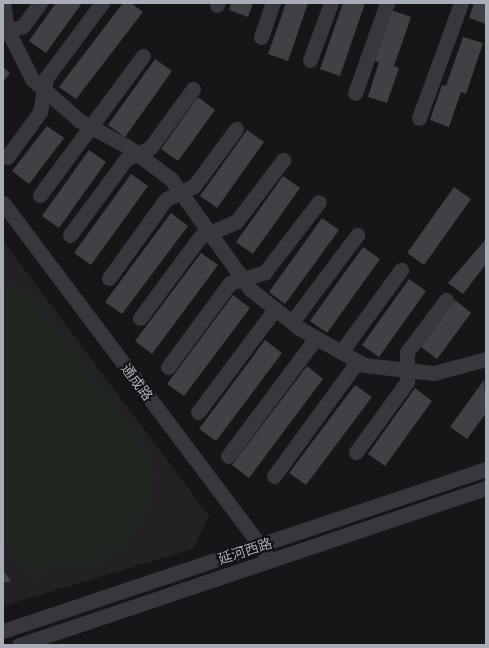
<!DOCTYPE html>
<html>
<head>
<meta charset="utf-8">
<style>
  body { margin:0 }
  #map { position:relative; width:489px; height:648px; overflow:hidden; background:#161618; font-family:"Exo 2","Noto Sans SC",sans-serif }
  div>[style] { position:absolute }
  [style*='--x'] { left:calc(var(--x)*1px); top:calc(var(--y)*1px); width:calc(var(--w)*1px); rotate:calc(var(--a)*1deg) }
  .built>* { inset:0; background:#222225 }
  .green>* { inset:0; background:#1e261f }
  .building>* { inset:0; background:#404145 }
  .minor>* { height:15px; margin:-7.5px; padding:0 7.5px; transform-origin:7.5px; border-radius:7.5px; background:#37383d }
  span { translate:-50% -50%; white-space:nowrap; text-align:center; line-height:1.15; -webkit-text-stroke:4px #111113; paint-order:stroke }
  .street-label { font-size:14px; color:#a8adb8 }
  .frame { position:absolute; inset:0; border:4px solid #a8adb8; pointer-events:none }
</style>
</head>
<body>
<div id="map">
  <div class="built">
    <i style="clip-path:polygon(3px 241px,209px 516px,193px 549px,3px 606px)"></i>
  </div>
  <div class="green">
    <i style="clip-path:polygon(3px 282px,27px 294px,43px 308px,143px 445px,154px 476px,151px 499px,141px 521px,124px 546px,98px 562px,72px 566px,53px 564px,33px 579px,3px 541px)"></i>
  </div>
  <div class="building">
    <i style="clip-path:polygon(56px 3px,82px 3px,46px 53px,29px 41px)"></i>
    <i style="clip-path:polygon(123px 3px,131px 3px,143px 12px,76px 99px,59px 87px)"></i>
    <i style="clip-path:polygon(231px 3px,253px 3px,248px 17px,229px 10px)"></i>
    <i style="clip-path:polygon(286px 3px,308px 3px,288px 61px,268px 54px)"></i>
    <i style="clip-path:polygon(343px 3px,365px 3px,340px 76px,320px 69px)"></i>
    <i style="clip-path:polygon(474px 3px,486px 3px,486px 24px,469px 18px)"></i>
    <i style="clip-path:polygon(391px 10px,411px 17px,394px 66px,399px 68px,387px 103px,368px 97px,379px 62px,375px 61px)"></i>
    <i style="clip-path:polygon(463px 37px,483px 43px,466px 94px,461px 92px,449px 127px,430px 120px,442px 85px,446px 86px)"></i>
    <i style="clip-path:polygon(155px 59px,172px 71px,125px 137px,108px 125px)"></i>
    <i style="clip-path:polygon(3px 67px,10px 73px,3px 82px)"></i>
    <i style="clip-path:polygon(198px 97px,215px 110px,178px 161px,161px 149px)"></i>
    <i style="clip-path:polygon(47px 126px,64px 138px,29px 184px,12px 171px)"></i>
    <i style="clip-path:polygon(247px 130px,264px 142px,217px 208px,200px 196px)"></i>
    <i style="clip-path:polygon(89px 150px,106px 162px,59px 228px,42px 216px)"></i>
    <i style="clip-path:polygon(131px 174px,148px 186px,91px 265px,74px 253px)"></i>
    <i style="clip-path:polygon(283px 176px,300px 188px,253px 254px,236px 242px)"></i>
    <i style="clip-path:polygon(454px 187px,471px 199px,424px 265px,407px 253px)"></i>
    <i style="clip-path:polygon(171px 213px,188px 226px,122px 314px,105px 302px)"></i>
    <i style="clip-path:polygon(322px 218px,339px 230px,285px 304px,269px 292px)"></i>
    <i style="clip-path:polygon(486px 239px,486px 264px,463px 294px,448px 283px)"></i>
    <i style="clip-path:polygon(363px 247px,380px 259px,327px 333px,310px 321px)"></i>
    <i style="clip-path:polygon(201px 253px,218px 265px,152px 354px,135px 341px)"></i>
    <i style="clip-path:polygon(409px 279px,426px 291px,379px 357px,362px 345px)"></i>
    <i style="clip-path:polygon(233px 295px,250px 308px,184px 396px,167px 384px)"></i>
    <i style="clip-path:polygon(455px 300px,471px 313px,437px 359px,421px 347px)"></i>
    <i style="clip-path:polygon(265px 340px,282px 353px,216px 441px,199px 429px)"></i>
    <i style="clip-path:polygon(307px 366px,323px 379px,249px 478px,232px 465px)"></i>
    <i style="clip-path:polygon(484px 380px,486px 413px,467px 439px,450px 427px)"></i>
    <i style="clip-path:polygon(355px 385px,372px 397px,306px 485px,289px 473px)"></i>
    <i style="clip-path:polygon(415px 388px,432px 401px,385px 466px,368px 454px)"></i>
    <i style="clip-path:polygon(3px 570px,11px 581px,3px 583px)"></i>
  </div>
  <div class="minor">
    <i style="--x:3;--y:3;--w:26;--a:81"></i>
    <i style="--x:7;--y:29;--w:56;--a:63.4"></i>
    <i style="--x:32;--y:79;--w:64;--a:41.2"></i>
    <i style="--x:80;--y:121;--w:55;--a:28.4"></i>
    <i style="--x:128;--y:147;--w:54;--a:36.7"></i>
    <i style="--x:171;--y:179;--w:135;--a:54.3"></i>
    <i style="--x:250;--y:289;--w:63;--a:38.5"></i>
    <i style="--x:299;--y:328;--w:75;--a:29.6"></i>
    <i style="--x:364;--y:365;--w:70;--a:6.5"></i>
    <i style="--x:434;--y:373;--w:54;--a:-15.1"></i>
    <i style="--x:217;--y:5;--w:2;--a:-90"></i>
    <i style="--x:3;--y:33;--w:21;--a:-19"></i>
    <i style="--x:23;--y:26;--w:29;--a:-54"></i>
    <i style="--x:261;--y:37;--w:36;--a:-71"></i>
    <i style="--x:310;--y:60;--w:61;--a:-69.8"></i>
    <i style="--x:355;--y:93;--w:96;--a:-70.4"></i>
    <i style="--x:419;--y:118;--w:122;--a:-69.9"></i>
    <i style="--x:7;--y:157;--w:56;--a:-53.7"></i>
    <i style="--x:40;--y:112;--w:35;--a:-80"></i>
    <i style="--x:46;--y:78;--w:94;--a:-53.3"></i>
    <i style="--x:40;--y:195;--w:173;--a:-53.5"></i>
    <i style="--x:3;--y:203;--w:436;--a:53.1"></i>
    <i style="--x:70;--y:235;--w:94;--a:-53.6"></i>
    <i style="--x:126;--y:159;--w:26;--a:-25"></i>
    <i style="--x:150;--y:148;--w:73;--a:-53.9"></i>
    <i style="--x:109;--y:278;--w:97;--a:-54.2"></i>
    <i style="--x:166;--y:199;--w:31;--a:-25"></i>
    <i style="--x:194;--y:186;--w:71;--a:-53.6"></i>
    <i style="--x:140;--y:318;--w:101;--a:-53.5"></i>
    <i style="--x:200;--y:237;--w:39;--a:-23"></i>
    <i style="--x:236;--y:222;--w:78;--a:-52.8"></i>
    <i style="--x:292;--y:322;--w:109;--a:-53.2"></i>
    <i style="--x:341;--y:352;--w:102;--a:-53.8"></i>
    <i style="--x:168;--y:367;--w:104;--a:-53.6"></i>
    <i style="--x:230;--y:283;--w:37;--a:-17"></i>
    <i style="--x:265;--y:272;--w:88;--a:-52.4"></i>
    <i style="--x:198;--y:412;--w:129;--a:-53.2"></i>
    <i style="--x:356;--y:452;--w:87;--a:-53.9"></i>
    <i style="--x:407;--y:382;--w:30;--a:-90"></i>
    <i style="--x:407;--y:352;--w:65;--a:-53.1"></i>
    <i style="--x:228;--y:456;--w:147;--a:-53.3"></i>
    <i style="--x:274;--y:476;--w:141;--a:-53.9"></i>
    <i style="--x:3;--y:631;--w:509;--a:-18.54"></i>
    <i style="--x:19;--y:645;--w:493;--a:-18.6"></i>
  </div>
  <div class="street-label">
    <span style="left:137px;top:382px;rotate:53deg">通成路</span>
    <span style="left:245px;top:551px;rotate:-18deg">延河西路</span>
  </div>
  <div class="frame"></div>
</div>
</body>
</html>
